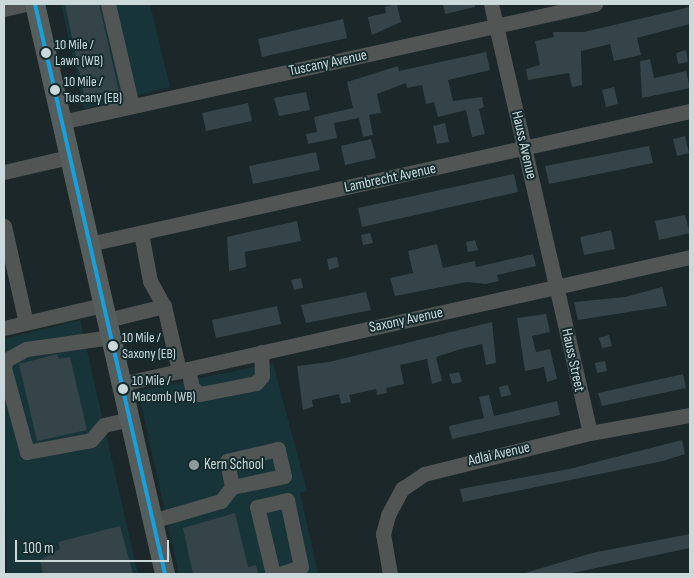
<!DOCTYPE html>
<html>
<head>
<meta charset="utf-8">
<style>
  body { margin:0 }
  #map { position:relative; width:694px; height:578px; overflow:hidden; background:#1b2729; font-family:"Sofia Sans Condensed",sans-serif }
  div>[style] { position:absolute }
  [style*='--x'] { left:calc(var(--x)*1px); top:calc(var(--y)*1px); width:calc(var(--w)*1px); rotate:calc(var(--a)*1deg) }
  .built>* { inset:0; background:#173539 }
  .building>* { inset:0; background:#354448 }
  .minor>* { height:15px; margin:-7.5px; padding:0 7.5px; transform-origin:7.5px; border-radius:7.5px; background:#515554 }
  .major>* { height:20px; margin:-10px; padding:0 10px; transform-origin:10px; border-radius:10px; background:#565d5d }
  .bus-1>* { height:4px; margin:-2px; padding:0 2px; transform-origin:2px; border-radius:2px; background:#18a0dd }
  .dots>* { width:14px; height:14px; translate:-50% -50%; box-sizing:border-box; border:2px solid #152c2f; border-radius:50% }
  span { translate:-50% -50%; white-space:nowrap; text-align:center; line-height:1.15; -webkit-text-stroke:4px #152c2f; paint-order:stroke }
  .bus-label { font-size:14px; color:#ccd9db }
  .left { translate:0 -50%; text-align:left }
  .street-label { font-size:15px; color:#ccd9db }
  .poi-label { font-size:15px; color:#ccd9db }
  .frame { position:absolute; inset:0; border:5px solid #ccd9db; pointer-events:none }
  .scale { position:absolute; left:15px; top:540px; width:154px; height:22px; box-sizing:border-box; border:2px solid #ccd9db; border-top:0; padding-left:6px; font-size:15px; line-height:18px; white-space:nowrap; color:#ccd9db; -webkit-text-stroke:4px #152c2f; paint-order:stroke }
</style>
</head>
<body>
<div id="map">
  <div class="built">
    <i style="clip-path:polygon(61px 4px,150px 4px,170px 87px,84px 109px)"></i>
    <i style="clip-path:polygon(80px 320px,138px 574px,7px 574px,4px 339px)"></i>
    <i style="clip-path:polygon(273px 363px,307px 491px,300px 493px,318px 574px,179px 574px,138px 391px)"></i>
  </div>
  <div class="building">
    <i style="clip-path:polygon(65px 4px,99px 4px,120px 96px,86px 104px)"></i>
    <i style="clip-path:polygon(397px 4px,401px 22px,372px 35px,368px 17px,386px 13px,385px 7px)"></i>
    <i style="clip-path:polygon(443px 4px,475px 4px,475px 7px,445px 14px)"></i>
    <i style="clip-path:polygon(690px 7px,690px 24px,637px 38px,641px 55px,614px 61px,610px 44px,581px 51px,582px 85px,572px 87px,569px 73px,528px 80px,526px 69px,540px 65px,535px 41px,554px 37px,553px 32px,584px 32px)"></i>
    <i style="clip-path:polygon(343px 19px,347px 38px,262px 57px,258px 39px)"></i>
    <i style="clip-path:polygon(686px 50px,688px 62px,678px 64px,676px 53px)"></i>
    <i style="clip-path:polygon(486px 52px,490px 70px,448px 80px,453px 101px,482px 97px,484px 107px,479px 109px,485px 134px,472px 137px,466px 110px,438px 117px,434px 102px,426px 104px,422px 85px,407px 88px,406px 83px,377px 94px,381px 113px,369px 115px,373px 135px,363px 137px,359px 118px,334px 123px,337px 138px,308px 144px,306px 134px,317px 132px,314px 117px,353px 108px,347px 82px,398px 66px,399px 71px)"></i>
    <i style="clip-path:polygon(650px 59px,654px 78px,686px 71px,690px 88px,642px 98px,640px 61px)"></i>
    <i style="clip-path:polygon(614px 87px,618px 104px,606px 107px,602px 90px)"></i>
    <i style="clip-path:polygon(306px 92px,310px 110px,279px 116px,274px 98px)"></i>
    <i style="clip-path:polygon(248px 103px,252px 121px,206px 131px,202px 113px)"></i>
    <i style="clip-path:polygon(445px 123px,449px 142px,437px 144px,433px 126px)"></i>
    <i style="clip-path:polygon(685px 136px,689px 153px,677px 156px,673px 139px)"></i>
    <i style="clip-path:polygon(371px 139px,376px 158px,345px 165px,341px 146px)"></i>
    <i style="clip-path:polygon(649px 146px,653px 163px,549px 184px,545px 166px)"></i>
    <i style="clip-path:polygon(316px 152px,320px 170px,253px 184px,249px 166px)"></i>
    <i style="clip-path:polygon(514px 174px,518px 192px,362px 227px,358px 208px)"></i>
    <i style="clip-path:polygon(685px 215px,690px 233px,659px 240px,655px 221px)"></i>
    <i style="clip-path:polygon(297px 221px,301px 241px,245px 252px,246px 267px,229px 271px,227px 237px)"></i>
    <i style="clip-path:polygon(611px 230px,615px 249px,584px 255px,580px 237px)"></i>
    <i style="clip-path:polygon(370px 233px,373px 243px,363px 245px,361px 235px)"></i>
    <i style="clip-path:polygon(475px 240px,478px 250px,468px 252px,466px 242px)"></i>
    <i style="clip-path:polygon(437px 244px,443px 268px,475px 261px,476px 267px,533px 254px,536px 266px,497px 275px,499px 281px,486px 284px,467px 282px,395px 296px,390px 278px,413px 273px,408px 251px)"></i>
    <i style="clip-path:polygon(337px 257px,339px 267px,329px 270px,327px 259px)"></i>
    <i style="clip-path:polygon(301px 278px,303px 288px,294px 290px,291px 280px)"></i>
    <i style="clip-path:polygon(662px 287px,667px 306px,578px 320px,574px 302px,625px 297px)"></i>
    <i style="clip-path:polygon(366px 292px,371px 310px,306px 323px,301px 305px)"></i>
    <i style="clip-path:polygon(277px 306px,281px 324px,216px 338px,212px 320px)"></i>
    <i style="clip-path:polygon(546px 314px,550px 332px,532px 336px,536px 352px,550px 349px,557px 379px,547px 382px,544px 367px,525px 371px,517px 318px)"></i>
    <i style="clip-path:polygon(492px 322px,496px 363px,486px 365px,482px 344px,461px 349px,436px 357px,442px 381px,432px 384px,427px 359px,400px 365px,404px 384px,386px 388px,387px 393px,377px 395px,376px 389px,349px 395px,351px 402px,341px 404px,339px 394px,312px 400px,313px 407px,303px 410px,297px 366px,329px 362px)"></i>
    <i style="clip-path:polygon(609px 335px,612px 346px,602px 348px,599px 338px)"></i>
    <i style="clip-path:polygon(57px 354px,59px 359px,70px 357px,87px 430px,37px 441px,19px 364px)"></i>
    <i style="clip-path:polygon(605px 361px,607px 371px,597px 373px,595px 363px)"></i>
    <i style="clip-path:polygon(459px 372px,462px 382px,452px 384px,449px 374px)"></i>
    <i style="clip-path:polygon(683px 374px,686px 388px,602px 406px,598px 393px)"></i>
    <i style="clip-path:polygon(508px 385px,511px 395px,501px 397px,499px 387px)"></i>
    <i style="clip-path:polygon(489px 395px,494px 416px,557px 401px,560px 415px,452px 439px,449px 426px,484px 418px,479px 397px)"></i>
    <i style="clip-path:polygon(682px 440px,685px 454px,663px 461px,463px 502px,460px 489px,569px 469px)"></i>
    <i style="clip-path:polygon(235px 513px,248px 567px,256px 565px,258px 574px,193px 574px,183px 528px)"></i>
    <i style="clip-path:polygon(120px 526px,133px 574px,43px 574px,40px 560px,60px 549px,58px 542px)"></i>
    <i style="clip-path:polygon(690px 534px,690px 548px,568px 574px,522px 574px,592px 553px)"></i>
  </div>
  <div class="minor">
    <i style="--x:108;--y:4;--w:105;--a:76.8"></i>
    <i style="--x:491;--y:4;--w:440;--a:77"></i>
    <i style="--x:4;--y:9;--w:22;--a:-13"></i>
    <i style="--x:61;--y:122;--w:547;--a:-12.46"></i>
    <i style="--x:4;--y:172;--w:67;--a:-13"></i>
    <i style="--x:4;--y:226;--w:99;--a:77.2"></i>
    <i style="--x:141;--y:233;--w:49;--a:79.4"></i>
    <i style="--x:150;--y:281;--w:29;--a:61"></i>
    <i style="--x:164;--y:306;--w:67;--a:77"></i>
    <i style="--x:89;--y:244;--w:616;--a:-12.48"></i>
    <i style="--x:107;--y:320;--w:59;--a:-13.8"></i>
    <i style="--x:4;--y:328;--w:102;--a:-13.1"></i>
    <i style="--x:4;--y:367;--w:7;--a:-74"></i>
    <i style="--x:6;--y:360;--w:23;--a:-29"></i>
    <i style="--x:26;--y:349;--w:86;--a:-8"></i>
    <i style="--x:4;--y:368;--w:87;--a:74.7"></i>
    <i style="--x:27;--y:452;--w:65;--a:-10.6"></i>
    <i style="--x:91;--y:440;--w:20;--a:-49"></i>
    <i style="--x:104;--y:425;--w:26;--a:-13"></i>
    <i style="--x:188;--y:369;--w:19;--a:78"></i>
    <i style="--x:192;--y:388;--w:10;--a:37"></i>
    <i style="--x:200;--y:394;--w:57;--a:-11.1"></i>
    <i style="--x:256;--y:383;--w:9;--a:-49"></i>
    <i style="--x:262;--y:376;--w:24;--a:-92"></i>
    <i style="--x:121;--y:384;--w:583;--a:-12.58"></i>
    <i style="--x:152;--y:521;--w:72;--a:-16.2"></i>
    <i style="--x:221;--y:501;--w:18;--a:-52"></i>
    <i style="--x:232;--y:487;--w:53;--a:-11.9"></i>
    <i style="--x:284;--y:476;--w:28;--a:-103"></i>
    <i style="--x:278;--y:449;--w:52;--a:166.8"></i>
    <i style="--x:227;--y:461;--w:26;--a:79"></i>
    <i style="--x:273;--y:574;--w:69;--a:-103.4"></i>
    <i style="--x:257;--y:507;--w:31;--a:-13"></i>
    <i style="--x:287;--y:500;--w:68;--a:78.2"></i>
    <i style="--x:301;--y:567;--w:23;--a:162"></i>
    <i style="--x:390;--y:574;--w:41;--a:-99.9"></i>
    <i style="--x:383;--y:534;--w:20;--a:-75"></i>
    <i style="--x:388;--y:515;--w:30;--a:-62"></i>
    <i style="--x:402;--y:489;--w:27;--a:-34"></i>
    <i style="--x:424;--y:474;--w:171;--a:-13.9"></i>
    <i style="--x:590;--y:433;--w:102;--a:-10.2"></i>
  </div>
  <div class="major">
    <i style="--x:35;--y:4;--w:585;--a:77.15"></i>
  </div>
  <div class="bus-1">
    <i style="--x:35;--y:4;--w:585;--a:77.15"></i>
  </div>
  <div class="dots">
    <i style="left:46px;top:53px;background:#ccd9db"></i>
    <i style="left:55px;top:90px;background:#ccd9db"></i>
    <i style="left:113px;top:346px;background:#ccd9db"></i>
    <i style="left:123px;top:389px;background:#ccd9db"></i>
    <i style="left:194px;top:465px;background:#8e9b9d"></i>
  </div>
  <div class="bus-label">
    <span class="left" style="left:55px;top:53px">10 Mile /<br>Lawn (WB)</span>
    <span class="left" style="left:64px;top:90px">10 Mile /<br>Tuscany (EB)</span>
    <span class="left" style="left:122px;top:346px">10 Mile /<br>Saxony (EB)</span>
    <span class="left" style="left:132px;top:389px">10 Mile /<br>Macomb (WB)</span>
  </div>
  <div class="street-label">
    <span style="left:328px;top:63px;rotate:-12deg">Tuscany Avenue</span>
    <span style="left:524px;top:145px;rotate:77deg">Hauss Avenue</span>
    <span style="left:390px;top:178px;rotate:-12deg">Lambrecht Avenue</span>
    <span style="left:406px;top:320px;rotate:-12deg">Saxony Avenue</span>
    <span style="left:573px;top:360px;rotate:78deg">Hauss Street</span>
    <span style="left:499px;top:454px;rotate:-13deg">Adlai Avenue</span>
  </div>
  <div class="poi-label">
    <span class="left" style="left:204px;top:465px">Kern School</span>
  </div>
  <div class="frame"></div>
  <div class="scale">100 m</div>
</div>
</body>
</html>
